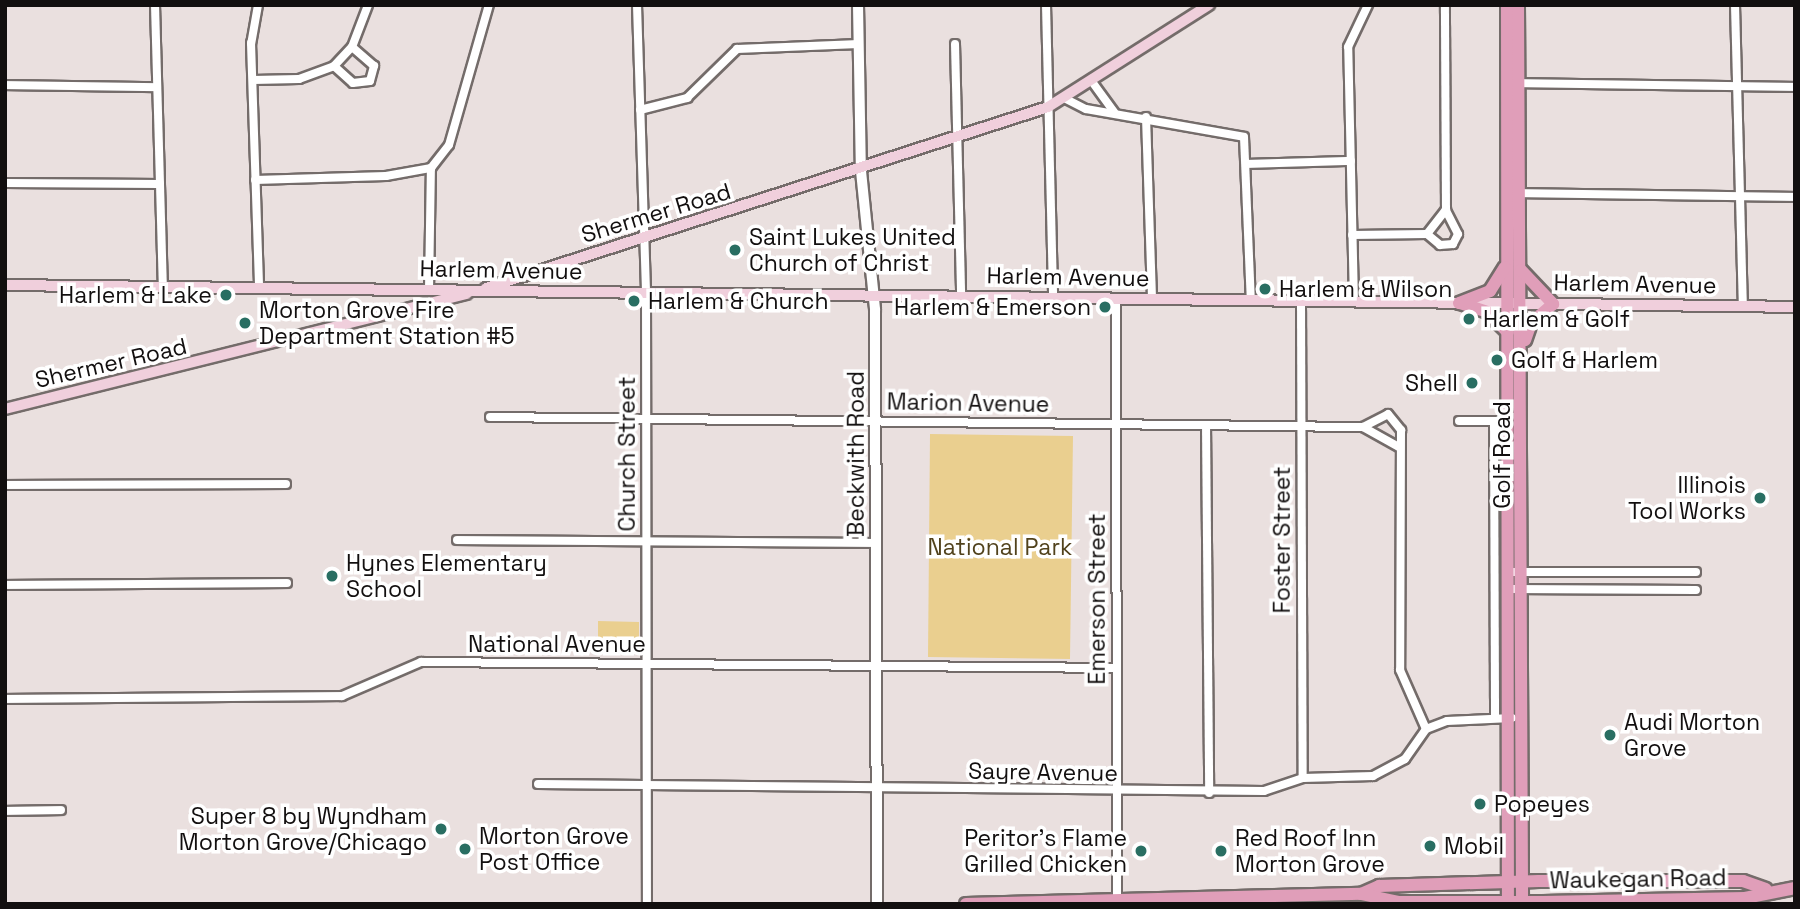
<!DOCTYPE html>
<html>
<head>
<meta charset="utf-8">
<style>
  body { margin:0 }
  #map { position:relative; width:1800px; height:909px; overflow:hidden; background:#eae0df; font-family:"Space Grotesk",sans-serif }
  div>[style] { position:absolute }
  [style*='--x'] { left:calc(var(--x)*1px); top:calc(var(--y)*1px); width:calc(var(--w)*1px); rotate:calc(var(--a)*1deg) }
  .green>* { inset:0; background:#eacf8f }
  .roads { filter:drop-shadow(2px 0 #746c6a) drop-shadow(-2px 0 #746c6a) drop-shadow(0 2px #746c6a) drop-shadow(0 -2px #746c6a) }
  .minor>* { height:8px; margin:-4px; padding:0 4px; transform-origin:4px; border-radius:4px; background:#fff }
  .tertiary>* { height:10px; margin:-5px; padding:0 5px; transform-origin:5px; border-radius:5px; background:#fff }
  .secondary>* { height:10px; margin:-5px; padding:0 5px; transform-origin:5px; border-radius:5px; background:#f0cfdc }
  .primary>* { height:12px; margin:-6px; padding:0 6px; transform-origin:6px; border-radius:6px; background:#e09eb9 }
  .dots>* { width:19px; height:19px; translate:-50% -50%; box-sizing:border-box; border:4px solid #fff; border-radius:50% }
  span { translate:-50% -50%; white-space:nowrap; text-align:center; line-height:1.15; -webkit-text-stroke:7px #fff; paint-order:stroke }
  .street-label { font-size:23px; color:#120f0f }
  .poi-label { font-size:23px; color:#120f0f }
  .left { translate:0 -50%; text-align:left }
  .right { translate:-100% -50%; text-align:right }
  .park-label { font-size:23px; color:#51421c }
  .frame { position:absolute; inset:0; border:7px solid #120f0f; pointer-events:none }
</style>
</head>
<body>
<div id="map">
  <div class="green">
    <i style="clip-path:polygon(930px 434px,1073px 436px,1070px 659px,928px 657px)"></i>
    <i style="clip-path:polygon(598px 621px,639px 622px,639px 653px,598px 653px)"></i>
  </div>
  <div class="roads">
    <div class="minor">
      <i style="--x:155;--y:5;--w:281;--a:88.4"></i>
      <i style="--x:258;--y:5;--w:39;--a:100"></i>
      <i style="--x:251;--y:43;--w:244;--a:88.1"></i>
      <i style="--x:637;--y:5;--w:288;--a:88.2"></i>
      <i style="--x:646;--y:293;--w:611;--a:89.91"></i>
      <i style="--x:1046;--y:5;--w:293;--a:88.6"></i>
      <i style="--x:1735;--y:5;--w:301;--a:88.5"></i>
      <i style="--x:955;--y:44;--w:253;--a:88.6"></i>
      <i style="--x:334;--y:66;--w:25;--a:42"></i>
      <i style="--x:353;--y:83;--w:17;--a:-7"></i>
      <i style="--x:370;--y:81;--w:16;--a:-75"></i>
      <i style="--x:374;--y:66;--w:29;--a:-139"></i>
      <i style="--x:253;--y:80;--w:46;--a:-1.2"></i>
      <i style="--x:299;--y:79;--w:37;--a:-20"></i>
      <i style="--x:334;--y:66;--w:26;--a:-47"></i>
      <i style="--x:352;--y:47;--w:45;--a:-69.1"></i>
      <i style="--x:1093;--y:83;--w:36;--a:54"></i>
      <i style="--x:1513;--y:83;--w:282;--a:0.8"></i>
      <i style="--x:5;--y:85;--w:152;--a:0.8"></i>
      <i style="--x:1066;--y:99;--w:22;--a:27"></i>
      <i style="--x:1086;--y:109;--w:160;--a:10"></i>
      <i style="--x:1244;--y:137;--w:164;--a:87.6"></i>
      <i style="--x:640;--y:110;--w:49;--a:-14.3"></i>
      <i style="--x:687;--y:98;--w:70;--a:-44.4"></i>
      <i style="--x:737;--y:49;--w:122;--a:-2.3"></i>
      <i style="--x:1146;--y:117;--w:182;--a:88.1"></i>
      <i style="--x:1249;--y:164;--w:102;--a:-1.7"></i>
      <i style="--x:255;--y:180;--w:131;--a:-1.7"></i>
      <i style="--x:386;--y:176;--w:46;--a:-10.1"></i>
      <i style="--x:5;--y:183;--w:155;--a:0.4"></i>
      <i style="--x:1515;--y:193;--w:280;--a:0.8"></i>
      <i style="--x:1427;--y:234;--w:17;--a:40"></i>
      <i style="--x:1440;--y:245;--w:13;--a:-4"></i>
      <i style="--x:1453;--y:244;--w:11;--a:-63"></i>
      <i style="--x:1458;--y:234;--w:27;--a:-117"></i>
      <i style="--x:1352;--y:235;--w:75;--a:-0.8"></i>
      <i style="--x:1427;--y:234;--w:31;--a:-52"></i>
      <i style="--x:1446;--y:210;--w:205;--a:-90.3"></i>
      <i style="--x:429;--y:290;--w:122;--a:-89.1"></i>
      <i style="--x:431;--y:168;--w:29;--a:-52"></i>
      <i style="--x:449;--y:145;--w:146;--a:-74.1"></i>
      <i style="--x:1116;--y:299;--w:600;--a:89.9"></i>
      <i style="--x:1301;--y:301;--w:477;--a:89.8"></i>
      <i style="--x:1354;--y:302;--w:255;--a:-91.3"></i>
      <i style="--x:1348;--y:47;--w:47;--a:-64.5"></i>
      <i style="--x:490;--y:417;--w:873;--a:0.66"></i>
      <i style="--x:1363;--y:427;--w:41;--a:29.1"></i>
      <i style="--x:1459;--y:421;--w:49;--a:0"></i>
      <i style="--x:1494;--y:421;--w:296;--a:89.8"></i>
      <i style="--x:1206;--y:425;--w:368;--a:89.5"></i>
      <i style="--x:1363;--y:427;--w:28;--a:-27"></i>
      <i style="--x:1388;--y:414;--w:21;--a:51"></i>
      <i style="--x:1401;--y:430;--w:240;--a:90.2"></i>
      <i style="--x:1400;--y:670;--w:64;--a:66.2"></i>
      <i style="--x:5;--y:485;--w:281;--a:-0.2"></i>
      <i style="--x:457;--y:540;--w:419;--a:0.4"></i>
      <i style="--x:1510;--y:572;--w:186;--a:0"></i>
      <i style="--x:5;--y:585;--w:282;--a:-0.4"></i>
      <i style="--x:1510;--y:589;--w:186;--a:0.3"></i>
      <i style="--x:5;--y:699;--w:337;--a:-0.5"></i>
      <i style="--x:342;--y:696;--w:86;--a:-23.3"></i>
      <i style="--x:421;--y:662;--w:695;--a:0.49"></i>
      <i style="--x:538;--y:784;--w:726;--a:0.55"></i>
      <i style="--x:1264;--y:791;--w:41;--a:-18.4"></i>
      <i style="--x:1303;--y:778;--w:70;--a:-1.6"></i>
      <i style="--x:1373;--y:776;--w:36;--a:-28"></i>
      <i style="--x:1405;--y:759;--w:37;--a:-55"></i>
      <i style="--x:1426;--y:729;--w:22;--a:-21"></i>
      <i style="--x:1447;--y:721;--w:65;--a:-2.6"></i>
      <i style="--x:5;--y:811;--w:56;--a:-1"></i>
    </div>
    <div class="tertiary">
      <i style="--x:858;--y:5;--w:166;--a:89"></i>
      <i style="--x:861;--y:171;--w:140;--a:84.2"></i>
      <i style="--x:875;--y:310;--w:594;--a:89.81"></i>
    </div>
    <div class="secondary">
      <i style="--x:5;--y:285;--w:1790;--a:0.7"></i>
      <i style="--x:486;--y:288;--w:590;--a:-17.85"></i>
      <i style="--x:1048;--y:107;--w:191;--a:-32.4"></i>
      <i style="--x:5;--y:409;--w:476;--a:-14"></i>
    </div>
    <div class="primary">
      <i style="--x:1507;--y:5;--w:897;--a:89.94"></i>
      <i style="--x:1518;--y:5;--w:897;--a:89.74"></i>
      <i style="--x:1521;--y:270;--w:47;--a:46.7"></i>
      <i style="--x:1553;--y:304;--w:29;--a:139"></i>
      <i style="--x:1531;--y:323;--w:18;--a:109"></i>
      <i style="--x:1459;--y:303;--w:33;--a:-21"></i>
      <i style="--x:1490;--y:291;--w:28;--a:-58"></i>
      <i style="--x:1460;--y:303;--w:28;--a:18"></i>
      <i style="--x:1487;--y:312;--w:29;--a:44"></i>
      <i style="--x:1361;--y:894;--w:20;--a:-24"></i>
      <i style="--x:1379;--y:886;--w:160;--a:-1.8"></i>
      <i style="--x:1539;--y:881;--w:204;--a:0"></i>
      <i style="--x:1743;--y:881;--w:24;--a:19"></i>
      <i style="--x:966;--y:904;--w:395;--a:-1.5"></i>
      <i style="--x:1361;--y:894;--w:38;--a:12"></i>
      <i style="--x:1398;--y:902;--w:145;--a:0"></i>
      <i style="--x:1543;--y:902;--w:202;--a:-1.1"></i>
      <i style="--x:1745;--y:898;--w:51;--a:-11.3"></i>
    </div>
  </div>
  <div class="dots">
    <i style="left:735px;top:250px;background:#296e62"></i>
    <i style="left:1265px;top:289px;background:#296e62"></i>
    <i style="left:226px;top:295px;background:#296e62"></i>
    <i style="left:634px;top:301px;background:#296e62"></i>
    <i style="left:1105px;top:307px;background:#296e62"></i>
    <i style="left:1469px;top:319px;background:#296e62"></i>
    <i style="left:245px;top:323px;background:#296e62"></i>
    <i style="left:1497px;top:360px;background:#296e62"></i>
    <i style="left:1472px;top:383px;background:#296e62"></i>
    <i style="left:1760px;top:498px;background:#296e62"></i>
    <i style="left:332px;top:576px;background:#296e62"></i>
    <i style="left:1610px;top:735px;background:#296e62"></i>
    <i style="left:1480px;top:804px;background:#296e62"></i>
    <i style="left:441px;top:829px;background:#296e62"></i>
    <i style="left:1430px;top:846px;background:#296e62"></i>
    <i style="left:465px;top:849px;background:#296e62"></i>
    <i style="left:1141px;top:851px;background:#296e62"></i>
    <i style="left:1221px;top:851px;background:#296e62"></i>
  </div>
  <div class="street-label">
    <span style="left:656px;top:213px;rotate:-17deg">Shermer Road</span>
    <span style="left:501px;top:270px;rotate:1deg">Harlem Avenue</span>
    <span style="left:1068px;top:277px;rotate:1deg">Harlem Avenue</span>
    <span style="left:1635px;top:284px;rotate:1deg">Harlem Avenue</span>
    <span style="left:111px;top:363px;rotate:-13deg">Shermer Road</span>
    <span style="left:968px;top:403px;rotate:1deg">Marion Avenue</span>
    <span style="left:627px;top:454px;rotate:-90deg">Church Street</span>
    <span style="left:856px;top:454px;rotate:-90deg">Beckwith Road</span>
    <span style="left:1502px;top:455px;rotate:-90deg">Golf Road</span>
    <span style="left:1282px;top:540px;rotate:-90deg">Foster Street</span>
    <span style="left:1097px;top:599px;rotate:-90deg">Emerson Street</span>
    <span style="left:557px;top:644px">National Avenue</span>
    <span style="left:1043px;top:772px;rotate:1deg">Sayre Avenue</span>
    <span style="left:1638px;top:879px;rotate:-1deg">Waukegan Road</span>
  </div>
  <div class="poi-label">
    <span class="left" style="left:749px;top:250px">Saint Lukes United<br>Church of Christ</span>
    <span class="left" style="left:1279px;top:289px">Harlem &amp; Wilson</span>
    <span class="right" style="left:212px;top:295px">Harlem &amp; Lake</span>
    <span class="left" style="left:648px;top:301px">Harlem &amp; Church</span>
    <span class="right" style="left:1091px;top:307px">Harlem &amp; Emerson</span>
    <span class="left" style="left:259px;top:323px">Morton Grove Fire<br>Department Station #5</span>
    <span class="left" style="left:1483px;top:319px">Harlem &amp; Golf</span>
    <span class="left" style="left:1511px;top:360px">Golf &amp; Harlem</span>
    <span class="right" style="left:1458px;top:383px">Shell</span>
    <span class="right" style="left:1746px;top:498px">Illinois<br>Tool Works</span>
    <span class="left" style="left:346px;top:576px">Hynes Elementary<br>School</span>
    <span class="left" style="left:1624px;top:735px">Audi Morton<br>Grove</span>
    <span class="left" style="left:1494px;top:804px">Popeyes</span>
    <span class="right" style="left:427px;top:829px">Super 8 by Wyndham<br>Morton Grove/Chicago</span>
    <span class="left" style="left:479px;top:849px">Morton Grove<br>Post Office</span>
    <span class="right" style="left:1127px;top:851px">Peritor's Flame<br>Grilled Chicken</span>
    <span class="left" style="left:1235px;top:851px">Red Roof Inn<br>Morton Grove</span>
    <span class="left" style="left:1444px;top:846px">Mobil</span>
  </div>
  <div class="park-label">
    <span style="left:1000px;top:547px">National Park</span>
  </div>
  <div class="frame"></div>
</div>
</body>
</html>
